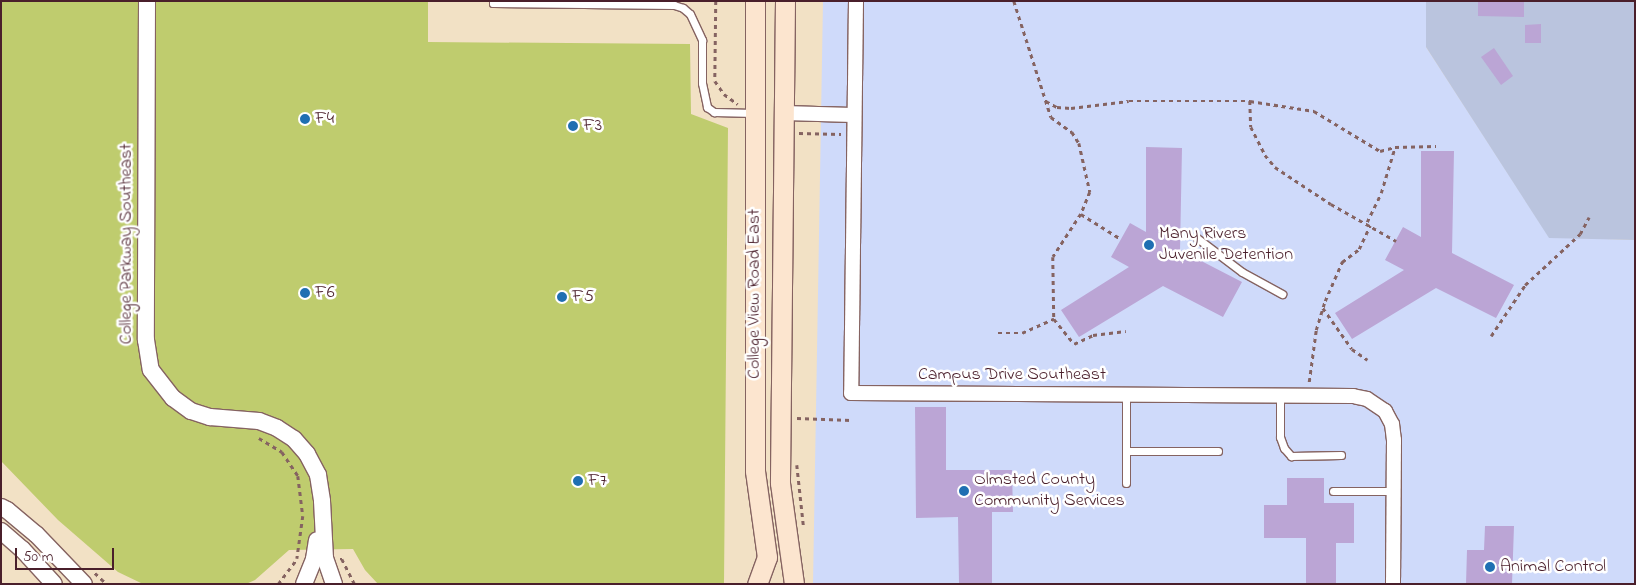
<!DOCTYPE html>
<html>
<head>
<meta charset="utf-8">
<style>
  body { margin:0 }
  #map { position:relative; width:1636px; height:585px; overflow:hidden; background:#f2e1c5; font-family:"Indie Flower",sans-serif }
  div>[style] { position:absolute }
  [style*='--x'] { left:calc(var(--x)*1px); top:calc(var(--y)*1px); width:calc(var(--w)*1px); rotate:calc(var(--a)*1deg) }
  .built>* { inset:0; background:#cfdafa }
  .industrial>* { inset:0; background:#bac4de }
  .green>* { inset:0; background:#bfcc6e }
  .building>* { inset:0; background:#bba5d5 }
  .path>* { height:2.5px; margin-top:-1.25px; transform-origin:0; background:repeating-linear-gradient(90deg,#856361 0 4px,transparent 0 8px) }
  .roads { filter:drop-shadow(1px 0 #856361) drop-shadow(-1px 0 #856361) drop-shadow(0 1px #856361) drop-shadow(0 -1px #856361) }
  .service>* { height:7px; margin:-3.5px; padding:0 3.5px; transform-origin:3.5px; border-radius:3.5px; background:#fff }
  .minor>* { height:14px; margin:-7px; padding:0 7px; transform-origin:7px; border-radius:7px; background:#fff }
  .tertiary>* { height:16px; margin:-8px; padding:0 8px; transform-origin:8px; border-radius:8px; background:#fff }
  .secondary>* { height:19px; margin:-9.5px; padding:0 9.5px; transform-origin:9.5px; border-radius:9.5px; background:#fce5cf }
  .dots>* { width:14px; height:14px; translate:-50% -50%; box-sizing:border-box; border:2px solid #fff; border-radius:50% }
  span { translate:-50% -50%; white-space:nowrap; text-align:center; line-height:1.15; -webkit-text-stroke:5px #fff; paint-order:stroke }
  .poi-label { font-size:18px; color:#4a1f2b }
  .left { translate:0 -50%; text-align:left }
  .street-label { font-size:18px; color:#4a1f2b }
  .frame { position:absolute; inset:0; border:2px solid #4a1f2b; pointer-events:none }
  .scale { position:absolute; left:15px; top:548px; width:99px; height:22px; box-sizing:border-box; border:2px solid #4a1f2b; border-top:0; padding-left:6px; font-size:15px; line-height:18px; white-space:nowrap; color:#4a1f2b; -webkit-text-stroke:4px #fff; paint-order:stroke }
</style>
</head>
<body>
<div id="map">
  <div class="built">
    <i style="clip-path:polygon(823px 1px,1426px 1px,1426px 47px,1549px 237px,1635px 240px,1635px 584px,813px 584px)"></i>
  </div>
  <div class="industrial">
    <i style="clip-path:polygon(1426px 1px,1635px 1px,1635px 240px,1549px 238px,1426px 47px)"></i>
  </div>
  <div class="green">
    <i style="clip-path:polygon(1px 1px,428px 1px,428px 42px,690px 44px,691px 114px,728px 128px,724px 584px,378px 584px,365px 570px,353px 549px,289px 550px,255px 580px,246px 584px,143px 584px,118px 572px,58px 520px,1px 461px)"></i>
  </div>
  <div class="building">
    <i style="clip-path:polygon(1478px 1px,1524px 1px,1524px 17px,1478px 16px)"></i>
    <i style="clip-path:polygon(1541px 24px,1541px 43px,1525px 43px,1525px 25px)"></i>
    <i style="clip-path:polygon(1494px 48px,1513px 76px,1501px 85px,1481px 57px)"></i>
    <i style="clip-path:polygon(1146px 147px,1182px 148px,1180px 250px,1242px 282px,1223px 317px,1163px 286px,1079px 337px,1061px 310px,1129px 267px,1111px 257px,1130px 223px,1146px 232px)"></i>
    <i style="clip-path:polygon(1421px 151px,1454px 151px,1452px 253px,1514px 285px,1496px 318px,1436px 288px,1352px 339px,1335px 313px,1404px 270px,1385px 260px,1403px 227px,1421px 237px)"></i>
    <i style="clip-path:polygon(915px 407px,946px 407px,946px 470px,1012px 470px,1013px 512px,992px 512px,992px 584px,959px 584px,958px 517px,916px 518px)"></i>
    <i style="clip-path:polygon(1287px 478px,1324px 478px,1324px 503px,1354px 503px,1354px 543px,1336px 543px,1336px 584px,1306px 584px,1306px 538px,1264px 538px,1264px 505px,1287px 505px)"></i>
    <i style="clip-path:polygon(1485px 526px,1514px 526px,1512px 584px,1466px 584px,1467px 550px,1484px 550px)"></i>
  </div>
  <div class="path">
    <i style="--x:716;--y:1;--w:80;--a:90.7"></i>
    <i style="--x:715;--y:81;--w:16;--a:55"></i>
    <i style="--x:724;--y:94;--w:17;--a:36"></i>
    <i style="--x:1014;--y:1;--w:122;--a:72.3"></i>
    <i style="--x:1051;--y:117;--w:26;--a:36"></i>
    <i style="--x:1072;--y:132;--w:13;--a:58"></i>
    <i style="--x:1079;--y:143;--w:50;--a:77.3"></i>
    <i style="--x:1090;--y:192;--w:24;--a:112"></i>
    <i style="--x:1081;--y:214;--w:51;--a:123.1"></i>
    <i style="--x:1053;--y:257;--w:62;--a:89.1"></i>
    <i style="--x:1054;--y:319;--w:32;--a:51"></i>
    <i style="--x:1074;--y:344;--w:21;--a:-25"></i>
    <i style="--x:1093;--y:335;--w:33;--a:-7"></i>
    <i style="--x:1046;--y:101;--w:13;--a:29"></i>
    <i style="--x:1057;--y:107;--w:14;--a:4"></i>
    <i style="--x:1071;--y:108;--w:58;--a:-6.9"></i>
    <i style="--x:1129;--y:101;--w:121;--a:0"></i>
    <i style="--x:1250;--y:101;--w:65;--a:8.9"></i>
    <i style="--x:1314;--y:111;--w:77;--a:31.2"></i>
    <i style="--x:1380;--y:151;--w:16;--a:-15"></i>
    <i style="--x:1395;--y:147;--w:41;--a:-1.4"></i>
    <i style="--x:1250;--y:101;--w:26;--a:88"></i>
    <i style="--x:1251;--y:127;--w:31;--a:63"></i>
    <i style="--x:1265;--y:155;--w:16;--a:50"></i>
    <i style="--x:1275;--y:167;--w:67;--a:33.5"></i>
    <i style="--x:1331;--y:204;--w:75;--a:29.6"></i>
    <i style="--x:799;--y:133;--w:42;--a:1.4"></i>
    <i style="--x:1081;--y:214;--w:47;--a:32"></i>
    <i style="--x:1367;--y:222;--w:32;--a:-64"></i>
    <i style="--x:1381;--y:193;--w:48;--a:-73.1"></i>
    <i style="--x:1323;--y:308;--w:50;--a:54.7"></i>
    <i style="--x:1352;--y:349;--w:19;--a:35"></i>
    <i style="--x:998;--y:333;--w:24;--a:0"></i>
    <i style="--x:1022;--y:333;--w:35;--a:-24"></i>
    <i style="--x:1491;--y:336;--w:61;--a:-56.3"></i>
    <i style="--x:1525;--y:285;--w:75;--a:-42.8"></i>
    <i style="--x:1580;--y:234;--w:19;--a:-62"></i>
    <i style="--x:1309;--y:382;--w:52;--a:-82.3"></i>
    <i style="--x:1316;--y:330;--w:30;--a:-73"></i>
    <i style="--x:1325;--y:301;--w:43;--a:-66.4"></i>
    <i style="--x:1342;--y:262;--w:21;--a:-37"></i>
    <i style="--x:1359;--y:249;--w:26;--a:-65"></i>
    <i style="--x:797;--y:418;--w:54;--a:2.1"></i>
    <i style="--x:259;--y:438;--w:27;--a:31"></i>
    <i style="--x:282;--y:452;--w:29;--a:56"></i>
    <i style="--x:298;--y:476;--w:40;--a:82.9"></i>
    <i style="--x:303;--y:516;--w:43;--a:97.9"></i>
    <i style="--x:797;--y:465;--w:64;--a:83.8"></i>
    <i style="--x:340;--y:559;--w:2;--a:0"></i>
    <i style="--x:342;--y:559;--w:28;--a:63"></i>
    <i style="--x:95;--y:573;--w:16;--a:43"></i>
    <i style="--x:278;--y:584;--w:31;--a:-53"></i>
  </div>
  <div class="roads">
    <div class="service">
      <i style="--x:493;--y:1;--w:2;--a:90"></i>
      <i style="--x:493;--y:3;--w:181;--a:0.6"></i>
      <i style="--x:674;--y:5;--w:9;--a:18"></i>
      <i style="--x:683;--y:8;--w:9;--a:41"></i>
      <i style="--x:690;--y:14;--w:29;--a:65"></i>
      <i style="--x:702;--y:40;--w:43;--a:90"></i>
      <i style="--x:702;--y:83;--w:25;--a:78"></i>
      <i style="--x:707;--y:107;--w:9;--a:36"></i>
      <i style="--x:714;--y:112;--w:40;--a:1.4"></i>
      <i style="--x:1197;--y:238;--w:56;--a:37.1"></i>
      <i style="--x:1242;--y:272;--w:46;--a:28.8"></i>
      <i style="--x:1126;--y:395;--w:88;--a:90"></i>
      <i style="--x:1280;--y:396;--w:41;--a:90"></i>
      <i style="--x:1280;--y:437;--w:12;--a:70"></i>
      <i style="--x:1284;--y:448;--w:11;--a:49"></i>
      <i style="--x:1291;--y:456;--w:50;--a:-1.1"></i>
      <i style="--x:1126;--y:451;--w:92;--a:0"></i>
      <i style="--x:1333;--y:491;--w:61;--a:0"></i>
    </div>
    <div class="minor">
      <i style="--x:856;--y:1;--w:392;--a:90.7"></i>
      <i style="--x:851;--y:393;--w:502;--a:0.34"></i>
      <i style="--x:1353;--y:396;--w:14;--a:12"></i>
      <i style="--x:1367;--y:399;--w:22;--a:34"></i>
      <i style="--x:1385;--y:411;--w:15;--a:62"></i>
      <i style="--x:1392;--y:424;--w:16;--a:83"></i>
      <i style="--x:1394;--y:440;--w:144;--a:90.4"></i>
      <i style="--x:783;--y:113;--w:71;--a:1.6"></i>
    </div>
    <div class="tertiary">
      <i style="--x:147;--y:1;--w:339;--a:90.2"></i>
      <i style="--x:146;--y:340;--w:30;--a:81"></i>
      <i style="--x:151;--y:370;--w:36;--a:52"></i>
      <i style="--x:173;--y:398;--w:22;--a:36"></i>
      <i style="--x:191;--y:411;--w:20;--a:18"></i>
      <i style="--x:210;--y:417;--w:49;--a:4.7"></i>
      <i style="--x:259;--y:421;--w:19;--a:21"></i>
      <i style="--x:277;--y:428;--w:20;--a:33"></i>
      <i style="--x:294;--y:439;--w:20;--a:49"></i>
      <i style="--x:307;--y:454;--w:24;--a:62"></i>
      <i style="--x:318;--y:475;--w:26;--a:81"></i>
      <i style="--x:322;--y:501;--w:57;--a:87"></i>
      <i style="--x:325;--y:558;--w:28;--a:71"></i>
      <i style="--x:1;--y:507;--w:7;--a:27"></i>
      <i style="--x:7;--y:510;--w:38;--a:40"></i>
      <i style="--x:36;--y:534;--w:69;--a:46.2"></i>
      <i style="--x:1;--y:531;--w:28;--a:41"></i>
      <i style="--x:22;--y:549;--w:47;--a:47.6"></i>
      <i style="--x:304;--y:584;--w:27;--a:-68"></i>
      <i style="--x:314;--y:559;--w:19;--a:-81"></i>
    </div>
    <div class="secondary">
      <i style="--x:755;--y:1;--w:470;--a:90"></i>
      <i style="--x:755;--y:471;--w:87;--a:82.1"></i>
      <i style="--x:767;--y:557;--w:29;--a:110"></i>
      <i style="--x:785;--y:1;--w:482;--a:90.6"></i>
      <i style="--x:780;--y:483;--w:102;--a:82.1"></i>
    </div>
  </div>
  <div class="dots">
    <i style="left:305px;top:119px;background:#1f6fb2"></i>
    <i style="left:573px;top:126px;background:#1f6fb2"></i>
    <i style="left:1149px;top:245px;background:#1f6fb2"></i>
    <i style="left:305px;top:293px;background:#1f6fb2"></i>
    <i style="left:562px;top:297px;background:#1f6fb2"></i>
    <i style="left:578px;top:481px;background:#1f6fb2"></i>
    <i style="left:964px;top:491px;background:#1f6fb2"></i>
    <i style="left:1490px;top:567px;background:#1f6fb2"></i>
  </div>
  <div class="poi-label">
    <span class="left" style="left:315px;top:119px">F4</span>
    <span class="left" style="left:583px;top:126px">F3</span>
    <span class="left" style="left:1159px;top:245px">Many Rivers<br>Juvenile Detention</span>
    <span class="left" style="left:315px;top:293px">F6</span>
    <span class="left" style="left:572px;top:297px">F5</span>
    <span class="left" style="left:588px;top:481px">F7</span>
    <span class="left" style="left:974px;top:491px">Olmsted County<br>Community Services</span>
    <span class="left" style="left:1500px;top:567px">Animal Control</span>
  </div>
  <div class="street-label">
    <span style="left:127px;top:244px;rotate:-90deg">College Parkway Southeast</span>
    <span style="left:755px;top:294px;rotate:-90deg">College View Road East</span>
    <span style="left:1012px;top:375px">Campus Drive Southeast</span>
  </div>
  <div class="frame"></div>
  <div class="scale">50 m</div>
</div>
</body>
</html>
